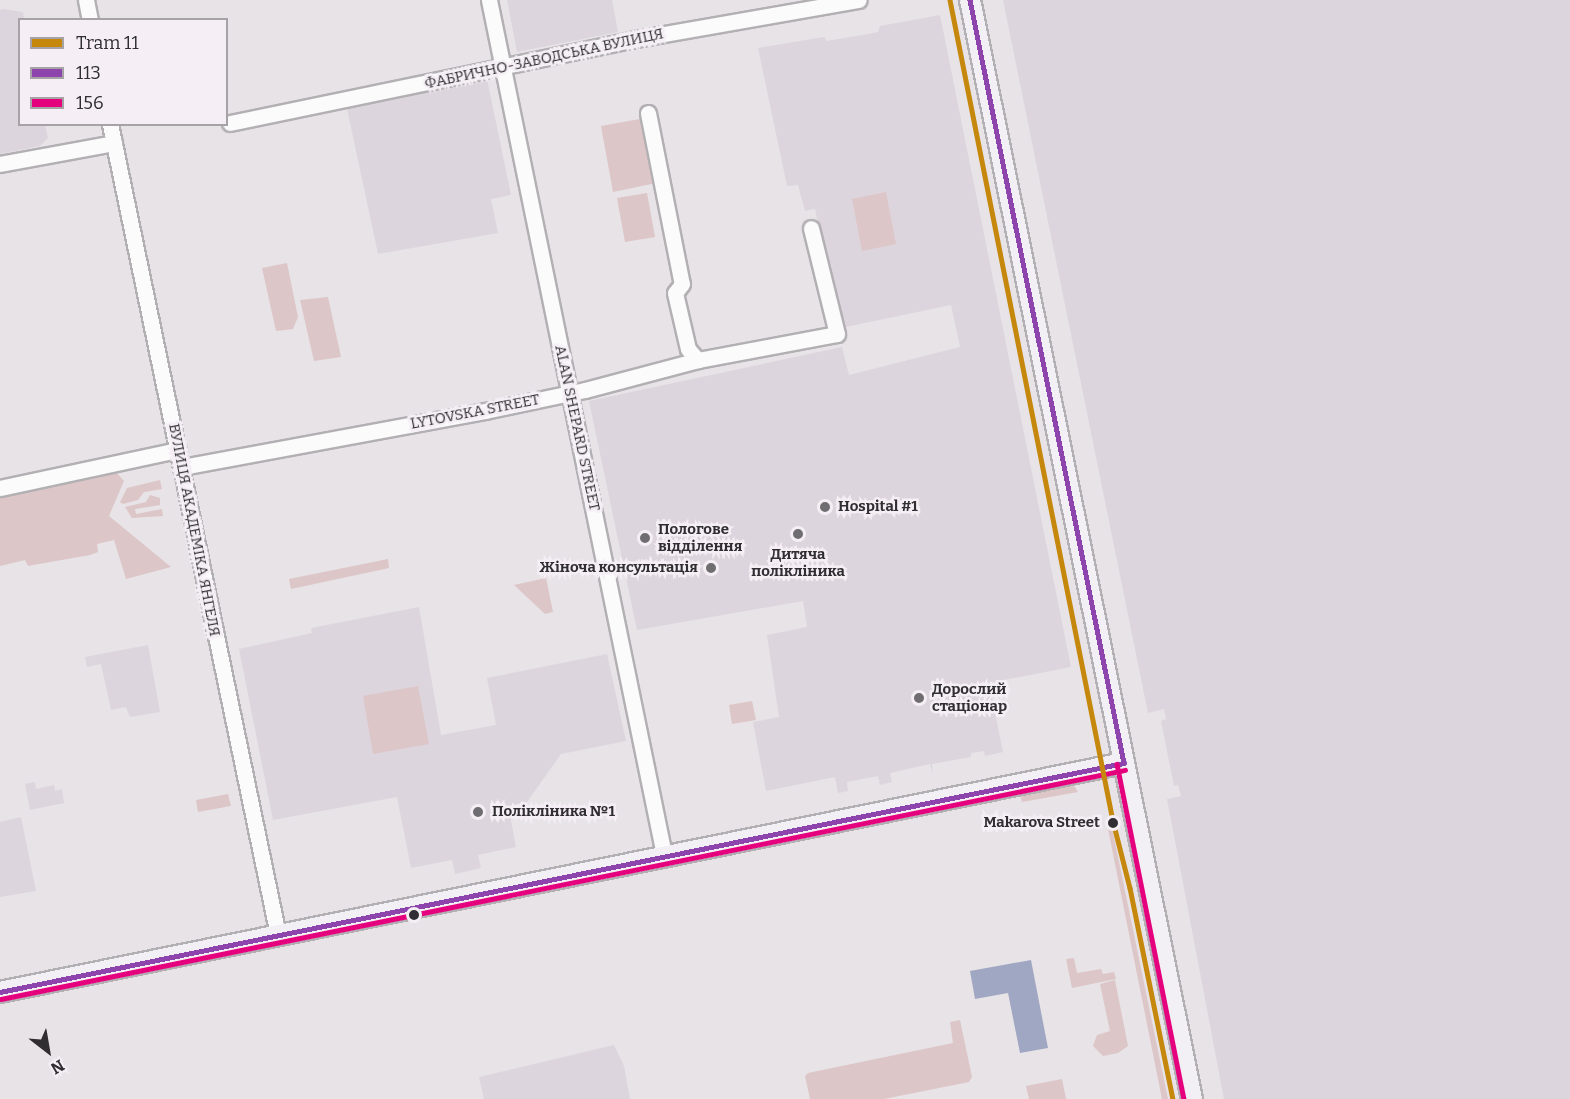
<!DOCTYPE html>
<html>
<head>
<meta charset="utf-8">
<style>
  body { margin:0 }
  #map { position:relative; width:1570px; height:1099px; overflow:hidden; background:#e7e3e7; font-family:Bitter,serif }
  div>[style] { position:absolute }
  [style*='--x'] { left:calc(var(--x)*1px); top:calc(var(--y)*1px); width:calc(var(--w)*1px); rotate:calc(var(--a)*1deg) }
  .built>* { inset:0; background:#ddd5dd }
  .green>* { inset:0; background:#ddc6c7 }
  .water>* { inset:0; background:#a0a7c3 }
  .roads { filter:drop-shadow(2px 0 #b3b0b3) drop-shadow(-2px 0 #b3b0b3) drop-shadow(0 2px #b3b0b3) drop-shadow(0 -2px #b3b0b3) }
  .minor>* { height:15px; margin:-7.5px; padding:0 7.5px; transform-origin:7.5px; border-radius:7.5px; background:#fbfbfb }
  .major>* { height:20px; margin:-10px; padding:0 10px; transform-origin:10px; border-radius:10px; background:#f2f0f5 }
  .bus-1>* { height:4.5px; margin:-2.25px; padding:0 2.25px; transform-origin:2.25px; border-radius:2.25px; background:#8e44ad }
  .bus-2>* { height:4.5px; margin:-2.25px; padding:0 2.25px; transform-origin:2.25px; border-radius:2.25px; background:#e5007d }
  .tram-1>* { height:4.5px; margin:-2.25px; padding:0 2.25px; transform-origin:2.25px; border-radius:2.25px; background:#c5880c }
  .dots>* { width:16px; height:16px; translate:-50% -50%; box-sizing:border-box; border:3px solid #f5eff5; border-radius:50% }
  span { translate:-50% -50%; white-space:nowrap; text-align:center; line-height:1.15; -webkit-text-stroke:5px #f5eff5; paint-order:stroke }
  .street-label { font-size:15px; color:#302e30 }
  .poi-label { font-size:15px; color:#302e30; font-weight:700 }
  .left { translate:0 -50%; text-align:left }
  .right { translate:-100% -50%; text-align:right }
  .stop-label { font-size:15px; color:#302e30; font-weight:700 }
  .legend { position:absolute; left:18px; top:18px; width:210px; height:108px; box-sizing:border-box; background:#f5eff5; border:2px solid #a6a2a6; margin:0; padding:8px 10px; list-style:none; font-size:18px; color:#302e30 }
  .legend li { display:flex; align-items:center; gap:12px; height:30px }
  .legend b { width:30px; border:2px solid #a6a2a6 }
  .north { position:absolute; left:18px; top:1021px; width:60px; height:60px; -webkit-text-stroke:4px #f5eff5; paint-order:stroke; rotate:149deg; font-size:16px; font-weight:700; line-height:24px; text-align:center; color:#302e30 }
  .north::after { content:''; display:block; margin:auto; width:21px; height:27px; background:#302e30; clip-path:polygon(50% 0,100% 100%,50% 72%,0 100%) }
</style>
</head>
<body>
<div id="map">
  <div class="built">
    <i style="clip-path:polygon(507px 0,612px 0,618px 32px,517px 52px)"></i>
    <i style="clip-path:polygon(1003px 0,1570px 0,1570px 1099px,1224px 1099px,1167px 799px,1181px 796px,1178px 785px,1174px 786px,1161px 721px,1166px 719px,1164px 709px,1148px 713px)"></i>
    <i style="clip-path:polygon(3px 9px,23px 12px,24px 19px,20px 20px,20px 124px,45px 125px,48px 138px,40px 146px,0 154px,0 10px)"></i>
    <i style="clip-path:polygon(940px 15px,1071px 667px,989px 683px,1003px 752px,985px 756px,984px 751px,971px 753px,971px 757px,932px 764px,933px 774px,930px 764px,890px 773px,892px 782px,880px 785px,878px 776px,847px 782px,848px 791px,838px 793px,835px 777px,766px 791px,753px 722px,779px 717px,767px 635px,807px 627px,803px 601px,637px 630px,589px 401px,842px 347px,849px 375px,960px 347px,951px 305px,841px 328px,815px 209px,805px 211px,798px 185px,787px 186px,758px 48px,824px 37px,827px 41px,868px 34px,878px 32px,880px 26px)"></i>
    <i style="clip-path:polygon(486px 74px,511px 195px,491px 199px,498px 233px,378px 254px,346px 104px)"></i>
    <i style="clip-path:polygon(419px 607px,441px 735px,496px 725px,487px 678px,607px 654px,626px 741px,561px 754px,527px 802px,508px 806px,516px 847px,478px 855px,481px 868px,455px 874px,452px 860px,411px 868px,397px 797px,273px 820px,239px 649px,312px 633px,311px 628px)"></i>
    <i style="clip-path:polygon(148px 645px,160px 712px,130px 717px,126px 707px,111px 710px,101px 664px,87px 667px,85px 657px)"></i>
    <i style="clip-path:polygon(35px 782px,36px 789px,54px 785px,55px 791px,62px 789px,64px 803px,30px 810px,25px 784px)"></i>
    <i style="clip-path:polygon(21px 817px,36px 891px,0 897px,0 822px)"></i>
    <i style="clip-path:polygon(614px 1045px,624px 1066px,630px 1099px,484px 1099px,479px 1077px)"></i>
  </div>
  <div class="green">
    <i style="clip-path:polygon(645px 118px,656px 183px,613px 192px,601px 126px)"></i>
    <i style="clip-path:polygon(886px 192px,896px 244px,862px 251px,852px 199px)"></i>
    <i style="clip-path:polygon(647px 193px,655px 237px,625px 242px,617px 198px)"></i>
    <i style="clip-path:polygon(287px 263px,298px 317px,293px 329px,276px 331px,262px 268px)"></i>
    <i style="clip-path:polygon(328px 297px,341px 357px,314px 361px,300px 300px)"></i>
    <i style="clip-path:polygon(116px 472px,124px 481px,109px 516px,171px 567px,126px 579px,114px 540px,97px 544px,98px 552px,90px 555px,39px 564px,28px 566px,25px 560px,0 566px,0 497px,36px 486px,83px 479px,101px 473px)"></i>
    <i style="clip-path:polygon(160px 480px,162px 489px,144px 492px,138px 500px,123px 504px,120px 502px,127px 488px)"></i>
    <i style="clip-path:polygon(150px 495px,160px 498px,160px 505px,135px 509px,136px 514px,162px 509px,163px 516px,132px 518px,125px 507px,146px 502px)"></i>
    <i style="clip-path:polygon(388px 559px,389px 568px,291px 589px,289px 579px)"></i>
    <i style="clip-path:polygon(546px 578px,553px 612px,545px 614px,514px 585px)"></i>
    <i style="clip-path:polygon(418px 686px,429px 744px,373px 754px,363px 696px)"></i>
    <i style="clip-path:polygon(752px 701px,756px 720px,732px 724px,729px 705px)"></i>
    <i style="clip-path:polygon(1070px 785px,1075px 787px,1078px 792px,1022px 802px,1020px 793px)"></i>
    <i style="clip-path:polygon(228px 794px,231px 806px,198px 812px,196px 800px)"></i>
    <i style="clip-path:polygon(1110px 818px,1168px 1099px,1162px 1099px,1106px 819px)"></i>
    <i style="clip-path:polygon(1074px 958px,1077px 973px,1101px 969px,1103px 974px,1114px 972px,1116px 979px,1072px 988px,1066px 959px)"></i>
    <i style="clip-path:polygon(1115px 980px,1128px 1046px,1118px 1053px,1103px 1056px,1093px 1046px,1097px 1035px,1110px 1031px,1100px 984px)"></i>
    <i style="clip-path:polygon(960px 1020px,972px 1077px,969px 1082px,884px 1099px,810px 1099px,805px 1076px,808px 1073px,953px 1043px,950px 1022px)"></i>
    <i style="clip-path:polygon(1062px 1079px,1066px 1099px,1029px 1099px,1026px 1086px)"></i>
  </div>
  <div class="water">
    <i style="clip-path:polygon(1031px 960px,1048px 1048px,1020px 1053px,1008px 993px,975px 999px,970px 971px)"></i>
  </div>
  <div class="roads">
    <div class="minor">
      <i style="--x:86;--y:0;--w:20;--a:79"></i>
      <i style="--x:489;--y:0;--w:873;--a:78.43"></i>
      <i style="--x:648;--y:113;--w:174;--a:78.8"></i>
      <i style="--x:682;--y:284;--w:11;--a:128"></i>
      <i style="--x:675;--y:293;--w:57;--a:76.9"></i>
      <i style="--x:688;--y:349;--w:15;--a:48"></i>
      <i style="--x:230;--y:123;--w:414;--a:-11.7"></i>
      <i style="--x:635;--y:39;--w:227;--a:-9.9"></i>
      <i style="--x:110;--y:124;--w:828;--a:78.3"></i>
      <i style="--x:0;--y:164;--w:116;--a:-10.4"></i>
      <i style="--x:182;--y:467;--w:308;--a:-10.5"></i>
      <i style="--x:485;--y:411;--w:102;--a:-11.9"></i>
      <i style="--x:585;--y:390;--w:117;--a:-14.9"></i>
      <i style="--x:698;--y:360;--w:141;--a:-10.6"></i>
      <i style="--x:837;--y:334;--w:109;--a:-103.8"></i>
      <i style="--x:0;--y:488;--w:182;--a:-12.1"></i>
    </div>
    <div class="major">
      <i style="--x:970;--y:0;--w:1121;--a:78.58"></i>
      <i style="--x:0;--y:992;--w:1147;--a:-11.52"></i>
    </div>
  </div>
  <div class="bus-1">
    <i style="--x:970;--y:0;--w:778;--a:78.59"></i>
    <i style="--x:0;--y:992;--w:1147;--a:-11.52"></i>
  </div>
  <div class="bus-2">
    <i style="--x:1117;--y:764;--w:342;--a:78.7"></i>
    <i style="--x:1;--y:999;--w:1147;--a:-11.52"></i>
  </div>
  <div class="tram-1">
    <i style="--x:950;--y:0;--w:837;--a:78.77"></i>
    <i style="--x:1113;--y:821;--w:69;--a:75.8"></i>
    <i style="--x:1130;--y:888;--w:215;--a:78.5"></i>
  </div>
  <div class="dots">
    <i style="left:825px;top:507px;background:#706d70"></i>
    <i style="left:798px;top:534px;background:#706d70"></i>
    <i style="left:645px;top:538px;background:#706d70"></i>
    <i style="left:711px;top:568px;background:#706d70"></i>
    <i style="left:919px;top:698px;background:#706d70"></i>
    <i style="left:478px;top:812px;background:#706d70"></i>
    <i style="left:1113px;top:823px;background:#302e30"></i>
    <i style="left:414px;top:915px;background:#302e30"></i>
  </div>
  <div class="street-label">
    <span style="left:544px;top:59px;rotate:-12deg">ФАБРИЧНО-ЗАВОДСЬКА ВУЛИЦЯ</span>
    <span style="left:475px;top:412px;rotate:-11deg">LYTOVSKA STREET</span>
    <span style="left:577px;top:428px;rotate:78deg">ALAN SHEPARD STREET</span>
    <span style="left:194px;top:530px;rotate:79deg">ВУЛИЦЯ АКАДЕМІКА ЯНГЕЛЯ</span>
  </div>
  <div class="poi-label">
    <span class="left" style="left:838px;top:507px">Hospital #1</span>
    <span class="left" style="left:658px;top:538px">Пологове<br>відділення</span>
    <span style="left:798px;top:563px">Дитяча<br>полікліника</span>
    <span class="right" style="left:698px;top:568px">Жіноча консультація</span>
    <span class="left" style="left:932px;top:698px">Дорослий<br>стаціонар</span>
    <span class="left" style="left:492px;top:812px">Полікліника №1</span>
  </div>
  <div class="stop-label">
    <span class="right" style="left:1100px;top:823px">Makarova Street</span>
  </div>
  <ul class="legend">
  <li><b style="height:8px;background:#c5880c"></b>Tram 11</li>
  <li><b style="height:8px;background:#8e44ad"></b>113</li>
  <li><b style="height:8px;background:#e5007d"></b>156</li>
  </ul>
  <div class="north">N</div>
</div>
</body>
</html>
